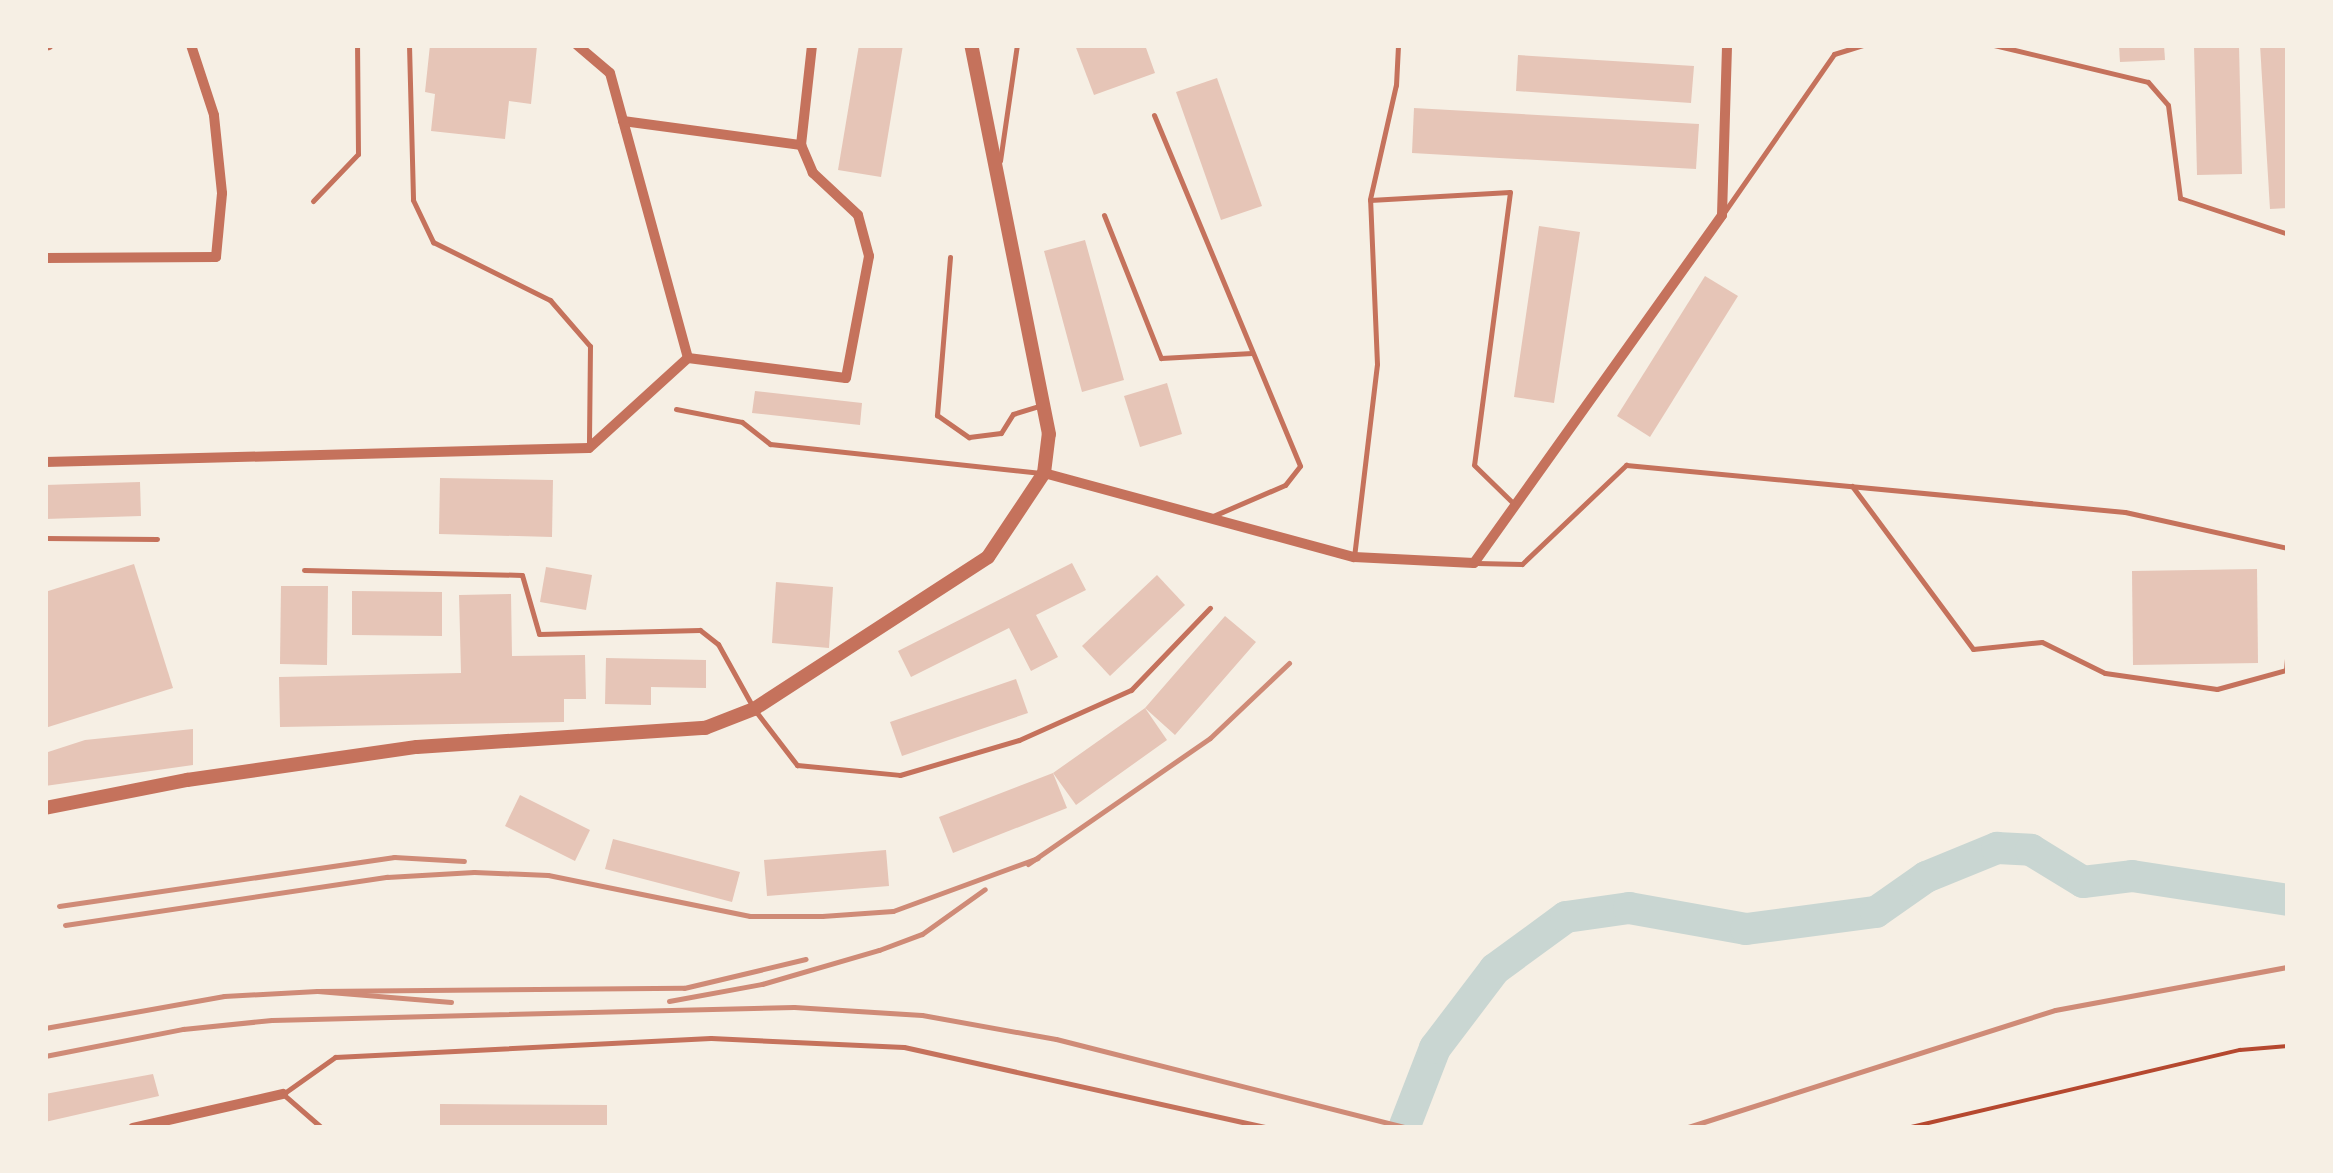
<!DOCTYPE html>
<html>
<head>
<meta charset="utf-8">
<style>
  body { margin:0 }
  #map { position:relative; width:2333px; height:1173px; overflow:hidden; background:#f6efe4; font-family:Ubuntu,sans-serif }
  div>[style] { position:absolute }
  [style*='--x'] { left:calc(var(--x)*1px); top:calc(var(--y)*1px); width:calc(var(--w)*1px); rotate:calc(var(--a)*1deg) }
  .river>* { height:32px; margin:-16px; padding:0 16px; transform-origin:16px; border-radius:16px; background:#c9d6d2 }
  .building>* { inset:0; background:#e6c5b7 }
  .path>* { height:4px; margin:-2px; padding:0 2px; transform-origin:2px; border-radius:2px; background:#b5482f }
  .service>* { height:5px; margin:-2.5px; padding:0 2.5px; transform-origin:2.5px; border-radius:2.5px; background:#c5725c }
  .minor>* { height:10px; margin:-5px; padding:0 5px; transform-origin:5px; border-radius:5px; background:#c5725c }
  .tertiary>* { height:14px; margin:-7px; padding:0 7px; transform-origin:7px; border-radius:7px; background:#c5725c }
  .rail>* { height:5px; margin:-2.5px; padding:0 2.5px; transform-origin:2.5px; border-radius:2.5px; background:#cf8b77 }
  span { translate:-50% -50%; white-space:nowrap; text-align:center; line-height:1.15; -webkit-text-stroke:10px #f6efe4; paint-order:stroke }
  .frame { position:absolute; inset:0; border:48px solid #f6efe4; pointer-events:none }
</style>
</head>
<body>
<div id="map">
  <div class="river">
    <i style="--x:1404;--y:1128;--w:86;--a:-68.8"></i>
    <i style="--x:1435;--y:1048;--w:99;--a:-52.8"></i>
    <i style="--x:1495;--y:969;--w:88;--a:-36.2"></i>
    <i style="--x:1566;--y:917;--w:64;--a:-8.1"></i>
    <i style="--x:1629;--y:908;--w:119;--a:10.2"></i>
    <i style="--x:1746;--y:929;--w:131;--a:-7.5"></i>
    <i style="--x:1876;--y:912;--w:61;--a:-35"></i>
    <i style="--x:1926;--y:877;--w:77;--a:-22.2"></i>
    <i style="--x:1997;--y:848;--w:34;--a:3"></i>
    <i style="--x:2031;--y:850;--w:61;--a:31.6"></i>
    <i style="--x:2083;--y:882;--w:49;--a:-7"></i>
    <i style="--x:2132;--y:876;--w:158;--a:8.7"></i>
  </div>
  <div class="building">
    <i style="clip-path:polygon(430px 45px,537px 46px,531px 104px,509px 101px,505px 139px,431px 131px,435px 94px,425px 92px)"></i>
    <i style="clip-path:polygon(859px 45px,903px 45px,881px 177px,838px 170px)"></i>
    <i style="clip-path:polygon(1075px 45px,1145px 45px,1155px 73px,1094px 95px)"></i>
    <i style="clip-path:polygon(2119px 45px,2164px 45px,2165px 60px,2120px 62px)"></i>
    <i style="clip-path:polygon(2194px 45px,2239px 45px,2242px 174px,2197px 175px)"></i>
    <i style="clip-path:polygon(2260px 45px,2288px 45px,2288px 208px,2270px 209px)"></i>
    <i style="clip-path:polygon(1518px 55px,1694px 66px,1691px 103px,1516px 91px)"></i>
    <i style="clip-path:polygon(1217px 78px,1262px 206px,1221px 220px,1176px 92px)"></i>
    <i style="clip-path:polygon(1414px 108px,1699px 124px,1696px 169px,1412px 153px)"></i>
    <i style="clip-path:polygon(1539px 226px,1580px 232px,1554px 403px,1514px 397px)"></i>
    <i style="clip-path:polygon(1085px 240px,1124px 380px,1082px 392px,1044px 251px)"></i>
    <i style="clip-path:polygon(1705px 276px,1738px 296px,1650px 437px,1617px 416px)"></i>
    <i style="clip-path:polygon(1167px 383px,1182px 434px,1140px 447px,1124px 396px)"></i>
    <i style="clip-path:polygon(755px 391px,862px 403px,860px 425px,752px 413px)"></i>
    <i style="clip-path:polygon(440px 478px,553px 480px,552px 537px,439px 534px)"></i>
    <i style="clip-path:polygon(140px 482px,141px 516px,45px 519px,45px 485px)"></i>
    <i style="clip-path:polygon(1072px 563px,1086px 590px,1036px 615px,1058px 657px,1031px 671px,1009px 628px,911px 677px,898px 651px)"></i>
    <i style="clip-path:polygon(134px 564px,173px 688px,45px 728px,45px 592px)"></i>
    <i style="clip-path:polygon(546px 567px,592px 575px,586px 610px,540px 602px)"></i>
    <i style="clip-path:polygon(2257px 569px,2258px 663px,2133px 665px,2132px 571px)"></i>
    <i style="clip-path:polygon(1157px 575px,1185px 605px,1110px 676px,1082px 646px)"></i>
    <i style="clip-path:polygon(776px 582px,833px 587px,829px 648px,772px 643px)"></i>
    <i style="clip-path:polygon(281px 586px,328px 586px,327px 665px,280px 664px)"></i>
    <i style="clip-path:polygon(352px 591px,442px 592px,442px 636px,352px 635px)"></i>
    <i style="clip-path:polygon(511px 594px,512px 656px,585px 655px,586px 699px,564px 699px,564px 722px,280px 727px,279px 677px,461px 673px,459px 595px)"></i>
    <i style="clip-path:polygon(1225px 616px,1256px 642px,1175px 735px,1145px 708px,1167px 740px,1076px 805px,1053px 773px,1145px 708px)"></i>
    <i style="clip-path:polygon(606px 658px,706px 660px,706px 688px,651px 687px,651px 705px,605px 704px)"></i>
    <i style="clip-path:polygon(1016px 679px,1028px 713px,902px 756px,890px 722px)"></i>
    <i style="clip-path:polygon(193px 729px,193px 765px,45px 786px,45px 753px,85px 740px)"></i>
    <i style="clip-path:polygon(1053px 773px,1067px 808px,953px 853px,939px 817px)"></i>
    <i style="clip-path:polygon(520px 795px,590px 830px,575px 861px,505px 826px)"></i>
    <i style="clip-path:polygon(613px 839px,740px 872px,732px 902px,605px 869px)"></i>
    <i style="clip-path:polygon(886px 850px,889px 886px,767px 896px,764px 860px)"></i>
    <i style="clip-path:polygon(153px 1074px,159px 1096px,45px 1122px,45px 1094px)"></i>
    <i style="clip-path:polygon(440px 1104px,607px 1105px,607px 1128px,440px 1128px)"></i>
  </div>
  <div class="path">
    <i style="--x:1907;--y:1128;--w:342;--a:-13.2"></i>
    <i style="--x:2240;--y:1050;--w:48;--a:-4.8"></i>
  </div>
  <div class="service">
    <i style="--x:409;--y:45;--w:155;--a:88.5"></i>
    <i style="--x:413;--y:200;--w:47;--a:64.5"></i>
    <i style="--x:433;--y:242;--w:131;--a:26.4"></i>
    <i style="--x:550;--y:300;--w:61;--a:49"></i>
    <i style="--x:590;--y:346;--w:99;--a:90.6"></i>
    <i style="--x:1994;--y:45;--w:158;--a:13.5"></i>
    <i style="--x:2148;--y:82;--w:30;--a:49"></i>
    <i style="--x:2168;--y:105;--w:94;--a:82.6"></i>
    <i style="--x:2180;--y:198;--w:114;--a:18.4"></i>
    <i style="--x:1154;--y:115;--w:380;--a:67.4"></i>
    <i style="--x:1300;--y:466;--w:24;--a:128"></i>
    <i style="--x:1285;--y:485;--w:78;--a:156.7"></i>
    <i style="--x:1000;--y:161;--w:117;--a:-81.7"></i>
    <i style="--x:1370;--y:199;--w:117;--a:-77.2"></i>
    <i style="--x:1396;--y:85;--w:40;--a:-87.1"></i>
    <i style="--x:313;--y:201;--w:65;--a:-46.2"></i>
    <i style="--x:358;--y:154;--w:109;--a:-90.5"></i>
    <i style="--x:1725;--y:211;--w:191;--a:-55.2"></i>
    <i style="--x:1834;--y:54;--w:30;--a:-17"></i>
    <i style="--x:1104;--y:215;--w:154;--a:68.3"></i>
    <i style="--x:1161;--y:358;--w:91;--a:-3.1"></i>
    <i style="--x:950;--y:257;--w:159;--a:94.7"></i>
    <i style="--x:937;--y:415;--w:39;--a:35"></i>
    <i style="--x:969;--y:437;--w:32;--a:-7"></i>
    <i style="--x:1001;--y:433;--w:22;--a:-58"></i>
    <i style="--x:1013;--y:414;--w:30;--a:-17"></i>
    <i style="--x:676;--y:409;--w:67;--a:11.1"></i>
    <i style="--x:742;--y:422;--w:36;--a:38"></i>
    <i style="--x:770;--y:444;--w:275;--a:6.1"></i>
    <i style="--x:1852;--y:486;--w:203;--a:53.4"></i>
    <i style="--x:1973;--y:649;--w:69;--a:-5.8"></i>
    <i style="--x:2042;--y:642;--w:70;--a:26.2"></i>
    <i style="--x:2105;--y:673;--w:113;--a:8.1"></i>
    <i style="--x:2217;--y:689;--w:72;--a:-15.4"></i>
    <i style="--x:2286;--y:670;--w:24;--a:-85"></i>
    <i style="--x:45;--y:538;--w:112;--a:0.5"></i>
    <i style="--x:1354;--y:557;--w:194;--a:-83.2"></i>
    <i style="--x:1377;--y:364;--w:164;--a:-92.4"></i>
    <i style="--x:1370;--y:200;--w:140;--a:-3.3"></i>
    <i style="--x:1510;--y:192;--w:275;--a:97.5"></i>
    <i style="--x:1474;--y:465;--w:57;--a:44.3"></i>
    <i style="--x:1477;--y:563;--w:45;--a:1.3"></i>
    <i style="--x:1522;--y:564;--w:144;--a:-43.6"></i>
    <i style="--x:1626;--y:465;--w:501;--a:5.38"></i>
    <i style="--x:2125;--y:512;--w:167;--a:12.5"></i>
    <i style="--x:304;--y:570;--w:218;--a:1.3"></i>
    <i style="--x:522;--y:575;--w:61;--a:73.9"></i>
    <i style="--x:539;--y:634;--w:161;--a:-1.4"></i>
    <i style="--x:700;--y:630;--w:23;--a:38"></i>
    <i style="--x:718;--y:644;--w:74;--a:61"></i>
    <i style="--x:754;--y:709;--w:71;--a:52.5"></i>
    <i style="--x:797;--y:765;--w:103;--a:5.5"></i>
    <i style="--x:900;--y:775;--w:124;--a:-16.4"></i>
    <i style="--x:1019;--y:740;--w:123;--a:-24.1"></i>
    <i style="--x:1131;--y:690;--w:114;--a:-46.1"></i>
    <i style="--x:322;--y:1128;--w:52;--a:-138.9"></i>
    <i style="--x:283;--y:1094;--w:64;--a:-35.4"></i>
    <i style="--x:335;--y:1057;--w:376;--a:-2.9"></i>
    <i style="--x:711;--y:1038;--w:193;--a:2.7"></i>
    <i style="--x:904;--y:1047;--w:373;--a:12.5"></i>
  </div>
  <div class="minor">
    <i style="--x:577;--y:45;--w:43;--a:40.3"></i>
    <i style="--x:610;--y:73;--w:295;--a:74.7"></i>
    <i style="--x:45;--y:46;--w:4;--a:-14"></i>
    <i style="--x:623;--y:121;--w:180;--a:7.7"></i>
    <i style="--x:45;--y:258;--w:171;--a:-0.3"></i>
    <i style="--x:216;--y:257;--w:64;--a:-84.6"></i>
    <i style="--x:222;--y:193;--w:78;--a:-95.9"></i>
    <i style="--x:214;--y:115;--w:74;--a:-108.2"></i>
    <i style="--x:688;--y:358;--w:159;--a:7.2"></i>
    <i style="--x:846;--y:378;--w:124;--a:-79.3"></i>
    <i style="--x:869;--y:256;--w:42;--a:-105"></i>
    <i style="--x:858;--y:215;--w:62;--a:-137"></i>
    <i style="--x:813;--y:173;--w:30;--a:-113"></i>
    <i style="--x:801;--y:145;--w:101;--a:-83.7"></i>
    <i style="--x:45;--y:462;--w:544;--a:-1.47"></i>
    <i style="--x:589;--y:448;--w:134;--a:-42.3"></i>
    <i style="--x:1044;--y:473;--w:321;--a:15.2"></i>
    <i style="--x:1354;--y:557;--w:120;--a:2.9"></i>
    <i style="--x:1474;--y:563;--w:427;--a:-54.5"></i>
    <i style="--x:1722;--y:215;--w:170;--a:-88.3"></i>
    <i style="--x:133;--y:1128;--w:154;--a:-12.8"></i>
  </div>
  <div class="tertiary">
    <i style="--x:45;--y:808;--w:145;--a:-11.2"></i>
    <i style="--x:187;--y:780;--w:232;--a:-8.2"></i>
    <i style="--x:417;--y:747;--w:289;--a:-3.8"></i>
    <i style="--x:705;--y:728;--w:53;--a:-21.2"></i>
    <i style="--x:754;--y:709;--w:279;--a:-33"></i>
    <i style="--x:988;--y:557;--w:101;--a:-56.3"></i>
    <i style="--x:1044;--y:473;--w:39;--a:-83"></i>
    <i style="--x:1049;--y:434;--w:397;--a:-101.3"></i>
  </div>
  <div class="rail">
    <i style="--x:1028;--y:864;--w:221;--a:-34.7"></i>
    <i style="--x:1210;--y:738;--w:109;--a:-43.5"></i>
    <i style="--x:59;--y:906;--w:339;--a:-8.3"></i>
    <i style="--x:394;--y:857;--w:70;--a:3.3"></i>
    <i style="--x:65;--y:925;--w:326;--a:-8.5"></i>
    <i style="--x:387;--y:877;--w:87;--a:-3.3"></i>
    <i style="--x:474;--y:872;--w:74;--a:2.3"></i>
    <i style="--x:548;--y:875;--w:206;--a:11.5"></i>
    <i style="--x:750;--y:916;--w:72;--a:0"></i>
    <i style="--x:822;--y:916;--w:71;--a:-4"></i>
    <i style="--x:893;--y:911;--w:154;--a:-20.1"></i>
    <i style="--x:669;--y:1001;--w:95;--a:-10.4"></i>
    <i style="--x:762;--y:984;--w:122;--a:-16.2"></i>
    <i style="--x:879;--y:950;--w:46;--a:-20.4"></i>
    <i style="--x:922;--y:934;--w:77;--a:-35.5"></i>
    <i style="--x:451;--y:1002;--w:134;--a:-175.3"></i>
    <i style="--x:317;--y:991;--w:367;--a:-0.5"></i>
    <i style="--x:684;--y:988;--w:125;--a:-13.4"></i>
    <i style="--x:45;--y:1028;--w:182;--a:-10.1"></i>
    <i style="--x:224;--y:996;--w:93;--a:-3.1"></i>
    <i style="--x:45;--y:1056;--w:141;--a:-11.1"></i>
    <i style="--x:183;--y:1029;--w:89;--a:-5.8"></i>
    <i style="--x:272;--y:1020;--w:522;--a:-1.43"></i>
    <i style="--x:794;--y:1007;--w:128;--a:3.6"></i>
    <i style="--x:922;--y:1015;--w:136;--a:10.2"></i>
    <i style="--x:1056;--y:1039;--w:364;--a:14.2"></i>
    <i style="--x:1685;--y:1128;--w:388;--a:-17.7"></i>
    <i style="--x:2055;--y:1010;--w:237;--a:-10.5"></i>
  </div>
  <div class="frame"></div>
</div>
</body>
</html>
